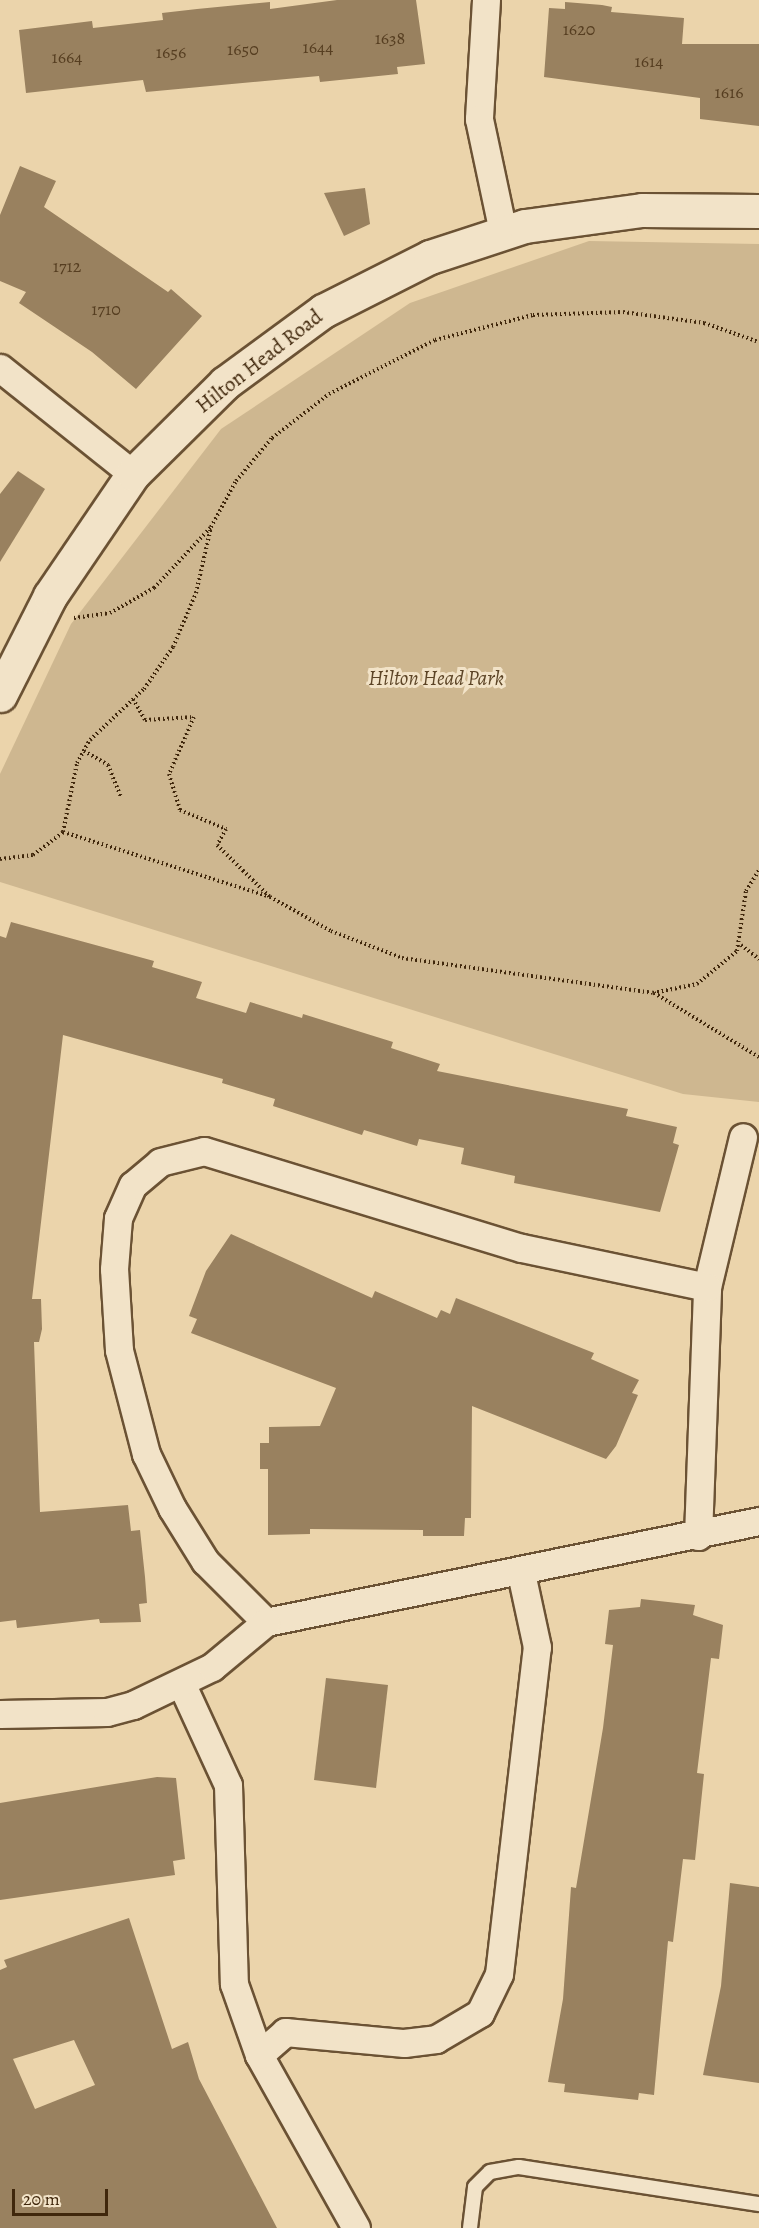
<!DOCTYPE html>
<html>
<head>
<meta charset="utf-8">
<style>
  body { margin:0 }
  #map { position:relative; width:759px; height:2228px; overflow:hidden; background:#ebd4ab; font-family:Alegreya,serif }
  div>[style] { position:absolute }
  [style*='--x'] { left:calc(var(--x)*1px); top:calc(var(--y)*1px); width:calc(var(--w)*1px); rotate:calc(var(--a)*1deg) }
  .green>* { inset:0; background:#ceb790 }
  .building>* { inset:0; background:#99815f }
  .path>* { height:4px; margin-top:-2px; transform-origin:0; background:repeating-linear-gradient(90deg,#40270c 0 1.5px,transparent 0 4.5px) }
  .roads { filter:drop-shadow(2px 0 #6b5234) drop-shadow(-2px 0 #6b5234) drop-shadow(0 2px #6b5234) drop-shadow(0 -2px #6b5234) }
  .service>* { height:14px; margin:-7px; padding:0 7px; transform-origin:7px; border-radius:7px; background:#f2e3c8 }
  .minor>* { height:27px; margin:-13.5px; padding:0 13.5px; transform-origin:13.5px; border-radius:13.5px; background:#f2e3c8 }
  .tertiary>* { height:33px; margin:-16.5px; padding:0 16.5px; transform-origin:16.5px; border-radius:16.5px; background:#f2e3c8 }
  span { translate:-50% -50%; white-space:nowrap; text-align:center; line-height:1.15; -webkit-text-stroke:6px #f2e3c8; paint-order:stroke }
  .number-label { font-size:18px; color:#563e21 }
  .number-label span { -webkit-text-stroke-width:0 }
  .street-label { font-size:21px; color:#40270c }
  .park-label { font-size:21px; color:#5c4426; font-style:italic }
  .scale { position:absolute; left:12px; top:2189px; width:96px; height:27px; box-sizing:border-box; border:3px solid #40270c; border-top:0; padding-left:8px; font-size:18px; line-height:21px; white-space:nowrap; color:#40270c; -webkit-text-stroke:4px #f2e3c8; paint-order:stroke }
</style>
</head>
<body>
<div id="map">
  <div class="green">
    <i style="clip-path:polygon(589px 241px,759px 244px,759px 1102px,683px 1094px,0 882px,0 774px,71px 624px,221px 429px,410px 303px)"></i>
  </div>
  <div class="building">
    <i style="clip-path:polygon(337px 0,416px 0,425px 64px,397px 67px,398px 74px,320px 82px,319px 76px,146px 92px,143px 80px,26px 93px,19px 30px,92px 21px,93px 28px,163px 20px,162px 13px,197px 9px,270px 2px,270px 9px)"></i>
    <i style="clip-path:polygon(565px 2px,602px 5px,612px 7px,611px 12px,684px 18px,682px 44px,759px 44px,759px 126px,700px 119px,700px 98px,544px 77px,549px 8px,565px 9px)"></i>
    <i style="clip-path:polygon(20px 166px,56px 181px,44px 207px,168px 292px,171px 289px,202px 316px,136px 389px,92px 352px,19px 303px,26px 292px,0 281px,0 215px)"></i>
    <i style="clip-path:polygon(365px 188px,370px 224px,344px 236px,324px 193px)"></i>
    <i style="clip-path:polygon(18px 471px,45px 489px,0 562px,0 494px)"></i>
    <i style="clip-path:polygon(11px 922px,154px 961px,152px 967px,202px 982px,196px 998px,246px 1013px,250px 1002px,302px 1018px,303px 1014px,393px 1042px,391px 1048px,440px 1064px,437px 1071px,628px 1109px,626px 1116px,677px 1127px,673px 1143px,679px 1145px,660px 1212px,514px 1183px,515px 1176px,461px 1164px,464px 1148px,419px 1139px,417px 1146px,364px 1130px,362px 1135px,273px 1106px,275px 1099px,222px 1083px,223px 1079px,63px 1035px,32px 1299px,41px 1299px,42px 1329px,39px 1342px,34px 1342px,40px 1512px,128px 1505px,131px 1531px,140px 1530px,145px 1577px,147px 1603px,139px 1604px,141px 1622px,100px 1623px,99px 1619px,17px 1628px,16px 1620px,0 1622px,0 936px,6px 938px)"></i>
    <i style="clip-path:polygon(231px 1234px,372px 1298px,375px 1291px,437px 1318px,441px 1310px,450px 1314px,456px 1298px,594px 1353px,591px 1359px,639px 1380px,632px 1393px,638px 1395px,616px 1446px,606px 1459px,472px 1406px,471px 1518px,465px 1518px,464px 1536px,423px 1536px,423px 1530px,310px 1529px,310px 1534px,268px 1535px,268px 1469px,260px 1469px,260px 1443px,269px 1443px,269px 1427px,320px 1426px,336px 1388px,191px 1333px,197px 1319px,189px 1316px,206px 1271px)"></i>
    <i style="clip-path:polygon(641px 1599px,695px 1605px,693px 1615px,723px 1625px,719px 1659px,711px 1658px,702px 1732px,697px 1773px,704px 1774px,695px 1860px,683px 1859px,673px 1942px,668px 1941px,654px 2095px,639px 2093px,638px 2100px,564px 2092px,565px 2084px,548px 2082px,563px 1999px,571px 1887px,576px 1888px,603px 1728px,613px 1645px,605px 1644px,609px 1610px,640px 1607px)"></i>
    <i style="clip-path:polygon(326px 1678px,388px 1685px,376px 1788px,314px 1780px)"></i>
    <i style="clip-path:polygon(157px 1777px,176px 1778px,185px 1859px,173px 1861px,175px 1875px,0 1900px,0 1803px)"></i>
    <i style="clip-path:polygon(730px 1883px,759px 1887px,759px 2083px,703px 2075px,721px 1986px)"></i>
    <i style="clip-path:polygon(evenodd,129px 1918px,172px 2049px,188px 2042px,199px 2079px,277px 2228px,0 2228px,0 1970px,7px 1967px,4px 1960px,129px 1918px,74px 2040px,95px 2085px,35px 2109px,13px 2059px,74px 2040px)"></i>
  </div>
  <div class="path">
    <i style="--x:74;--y:618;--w:36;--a:-8"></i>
    <i style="--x:110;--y:613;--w:51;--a:-29.6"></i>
    <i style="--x:154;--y:588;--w:83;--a:-46.9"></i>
    <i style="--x:211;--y:527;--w:52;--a:-61.5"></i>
    <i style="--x:236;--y:481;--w:56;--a:-50.1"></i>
    <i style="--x:272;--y:438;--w:72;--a:-37.7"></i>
    <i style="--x:329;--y:394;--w:119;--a:-27"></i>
    <i style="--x:435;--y:340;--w:101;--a:-14.3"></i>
    <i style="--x:533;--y:315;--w:90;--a:-1.9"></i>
    <i style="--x:623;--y:312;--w:82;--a:7.7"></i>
    <i style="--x:704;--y:323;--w:58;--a:19.1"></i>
    <i style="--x:133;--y:699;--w:24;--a:60"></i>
    <i style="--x:145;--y:720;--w:49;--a:-3.5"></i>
    <i style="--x:194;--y:717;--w:62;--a:113.7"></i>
    <i style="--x:169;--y:774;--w:38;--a:73"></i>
    <i style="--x:180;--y:810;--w:50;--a:22.4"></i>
    <i style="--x:226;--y:829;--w:18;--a:119"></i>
    <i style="--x:217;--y:845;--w:74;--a:44.5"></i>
    <i style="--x:84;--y:751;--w:28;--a:30"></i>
    <i style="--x:108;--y:765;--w:35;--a:68"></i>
    <i style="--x:63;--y:832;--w:217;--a:17.4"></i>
    <i style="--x:270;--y:897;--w:70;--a:29.1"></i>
    <i style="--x:331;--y:931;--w:76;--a:20.8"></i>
    <i style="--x:402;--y:958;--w:253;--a:7.9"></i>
    <i style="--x:653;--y:993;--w:45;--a:-11.6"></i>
    <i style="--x:697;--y:984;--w:52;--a:-39.5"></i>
    <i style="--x:737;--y:951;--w:61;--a:-81.5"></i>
    <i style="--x:746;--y:891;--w:25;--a:-58"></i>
    <i style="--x:0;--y:859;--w:33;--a:-7"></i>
    <i style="--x:33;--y:855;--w:38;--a:-37"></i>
    <i style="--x:63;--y:832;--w:70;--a:-78.5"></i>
    <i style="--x:77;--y:763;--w:26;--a:-61"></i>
    <i style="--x:90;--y:740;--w:74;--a:-43.4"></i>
    <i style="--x:144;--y:689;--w:51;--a:-55.4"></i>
    <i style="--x:173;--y:647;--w:59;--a:-66.9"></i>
    <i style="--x:196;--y:593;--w:68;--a:-77.2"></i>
    <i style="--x:741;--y:945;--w:23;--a:38"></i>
    <i style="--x:654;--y:993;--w:123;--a:31.4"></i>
  </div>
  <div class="roads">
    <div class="service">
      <i style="--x:470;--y:2228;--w:41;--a:-83"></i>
      <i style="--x:475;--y:2187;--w:21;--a:-45"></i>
      <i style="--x:490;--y:2172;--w:29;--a:-10"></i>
      <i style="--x:519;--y:2167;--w:243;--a:8.8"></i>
    </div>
    <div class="minor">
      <i style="--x:486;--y:0;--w:119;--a:93.4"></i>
      <i style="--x:479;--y:119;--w:116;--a:78"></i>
      <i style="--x:0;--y:368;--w:170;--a:38.6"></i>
      <i style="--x:698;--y:1536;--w:249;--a:-87.9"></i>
      <i style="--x:707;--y:1287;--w:154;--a:-76.5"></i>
      <i style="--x:266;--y:1622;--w:86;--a:-135"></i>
      <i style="--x:205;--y:1561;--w:62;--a:-121.9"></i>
      <i style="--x:172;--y:1508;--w:60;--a:-115.7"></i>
      <i style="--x:146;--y:1454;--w:107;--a:-104.6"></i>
      <i style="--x:119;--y:1350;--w:81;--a:-93.5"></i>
      <i style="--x:114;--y:1269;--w:51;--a:-85.5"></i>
      <i style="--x:118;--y:1218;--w:36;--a:-66"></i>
      <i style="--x:133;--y:1185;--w:35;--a:-40"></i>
      <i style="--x:160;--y:1162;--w:45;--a:-14"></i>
      <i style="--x:204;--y:1151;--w:332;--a:17"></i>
      <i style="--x:522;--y:1248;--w:189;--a:11.9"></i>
      <i style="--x:266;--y:1622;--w:503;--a:-11.58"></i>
      <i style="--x:182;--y:1685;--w:110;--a:65.3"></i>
      <i style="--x:228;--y:1785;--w:199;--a:88.3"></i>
      <i style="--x:234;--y:1984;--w:75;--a:70.6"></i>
      <i style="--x:259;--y:2055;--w:198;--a:60.7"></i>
      <i style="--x:0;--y:1714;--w:107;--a:-1.1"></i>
      <i style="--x:107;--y:1712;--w:27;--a:-15"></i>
      <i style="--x:133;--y:1705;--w:88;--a:-25.7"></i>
      <i style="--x:212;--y:1667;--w:70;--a:-39.8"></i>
      <i style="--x:259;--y:2055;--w:35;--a:-41"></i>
      <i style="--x:285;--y:2032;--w:120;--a:5.3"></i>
      <i style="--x:404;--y:2043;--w:32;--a:-7"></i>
      <i style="--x:436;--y:2039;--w:51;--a:-30.6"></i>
      <i style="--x:480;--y:2013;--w:43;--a:-64"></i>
      <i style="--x:499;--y:1974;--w:329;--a:-83.4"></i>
      <i style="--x:537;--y:1647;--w:76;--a:-102.2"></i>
    </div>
    <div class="tertiary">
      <i style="--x:0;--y:695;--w:111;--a:-63.2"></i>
      <i style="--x:50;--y:596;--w:148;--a:-55.8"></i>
      <i style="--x:133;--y:474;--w:129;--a:-44.7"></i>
      <i style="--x:225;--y:383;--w:122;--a:-36.3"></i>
      <i style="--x:323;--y:311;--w:120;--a:-26.8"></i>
      <i style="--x:430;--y:257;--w:100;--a:-18.1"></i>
      <i style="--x:525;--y:226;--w:118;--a:-7.8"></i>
      <i style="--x:642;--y:210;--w:117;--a:0.5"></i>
    </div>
  </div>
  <div class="number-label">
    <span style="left:579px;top:29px">1620</span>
    <span style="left:390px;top:38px">1638</span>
    <span style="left:318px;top:47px">1644</span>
    <span style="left:243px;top:49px">1650</span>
    <span style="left:171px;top:52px">1656</span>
    <span style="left:67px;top:57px">1664</span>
    <span style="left:649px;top:61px">1614</span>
    <span style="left:729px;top:92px">1616</span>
    <span style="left:67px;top:266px">1712</span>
    <span style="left:106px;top:309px">1710</span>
  </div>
  <div class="street-label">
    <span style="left:259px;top:361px;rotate:-38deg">Hilton Head Road</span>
  </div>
  <div class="park-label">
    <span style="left:436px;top:678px">Hilton Head Park</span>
  </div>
  <div class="scale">20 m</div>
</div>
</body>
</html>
